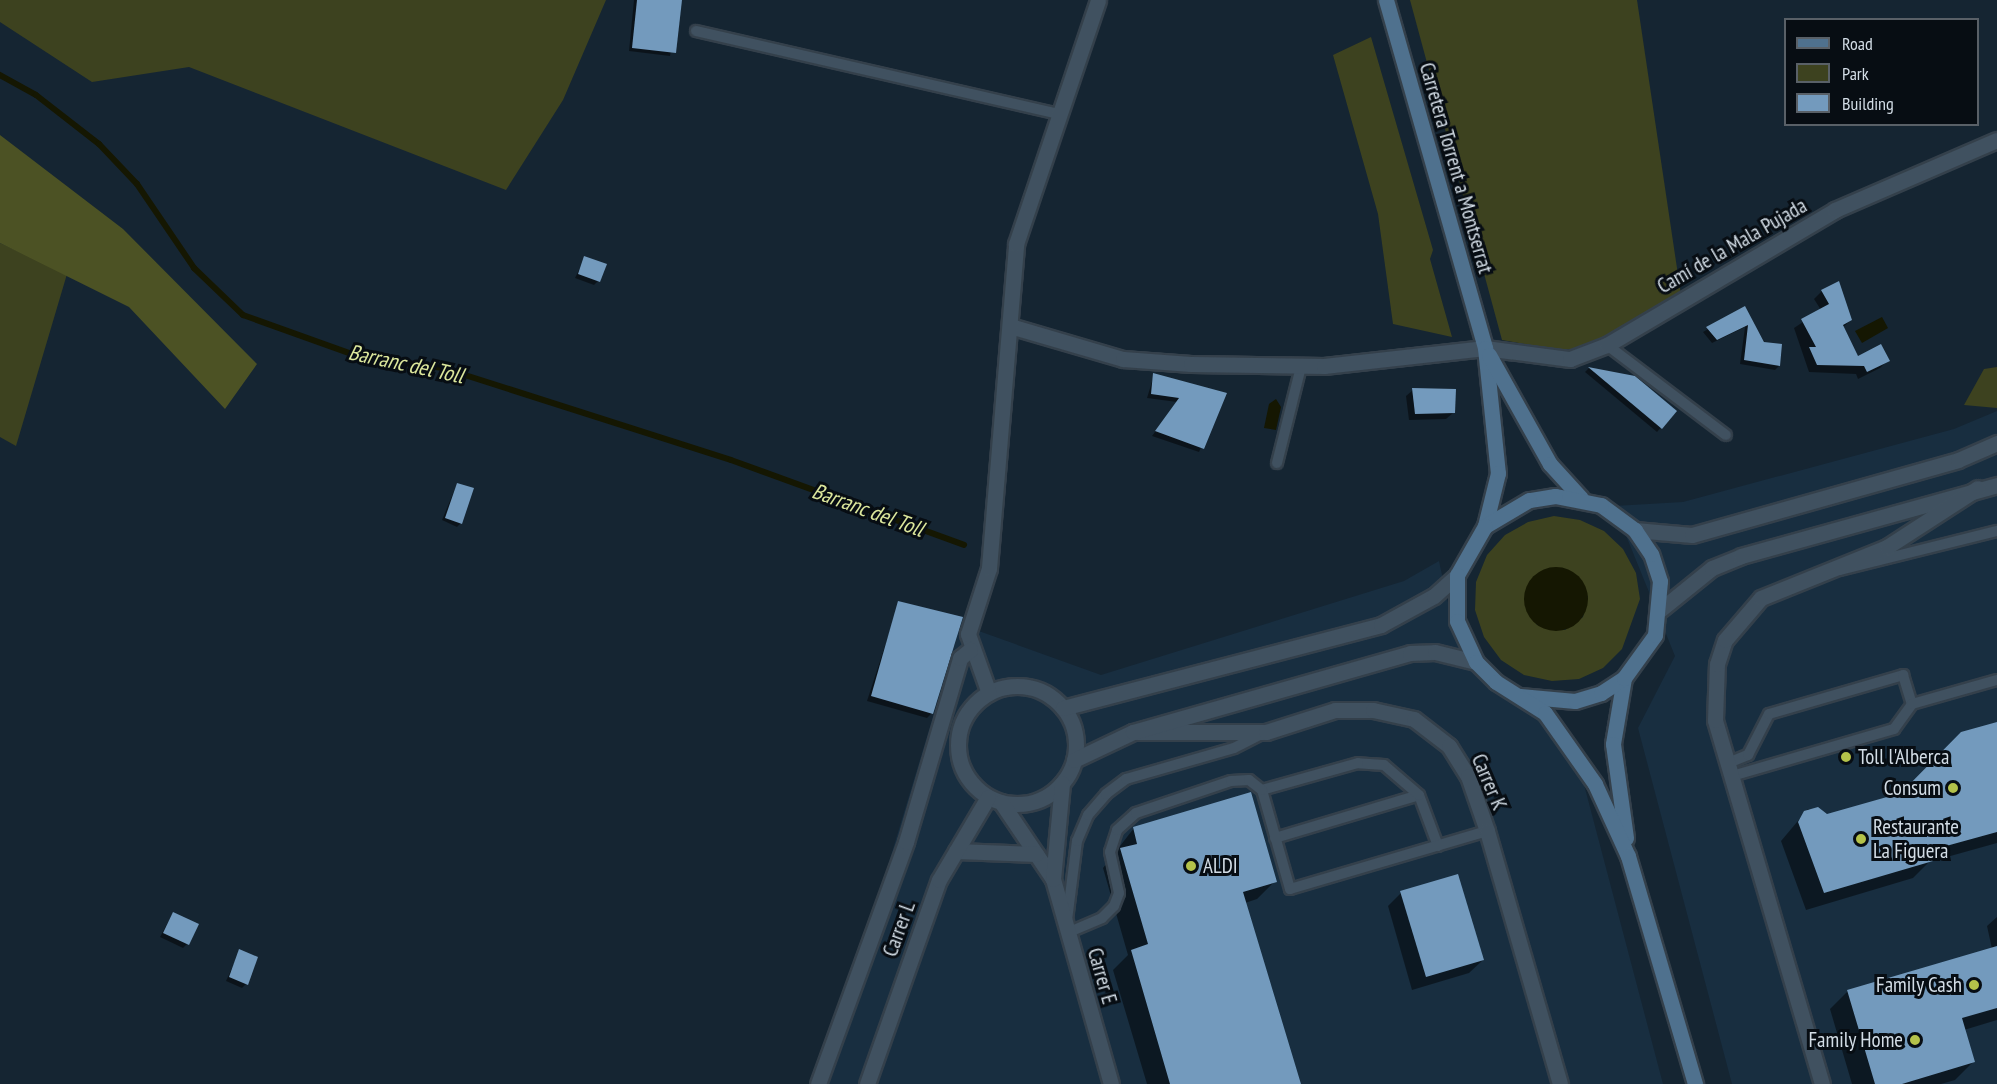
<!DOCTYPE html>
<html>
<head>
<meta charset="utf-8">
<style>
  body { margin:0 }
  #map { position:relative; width:1997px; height:1084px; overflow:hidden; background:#152532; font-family:"PT Sans Narrow",sans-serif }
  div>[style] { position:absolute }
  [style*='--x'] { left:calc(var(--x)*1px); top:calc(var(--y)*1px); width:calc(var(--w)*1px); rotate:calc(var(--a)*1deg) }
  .built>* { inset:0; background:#182e40 }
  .green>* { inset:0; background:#3d421f }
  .forest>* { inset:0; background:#4c5224 }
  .water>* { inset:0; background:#151702 }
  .round { border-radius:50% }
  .shadow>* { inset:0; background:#0007 }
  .stream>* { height:6px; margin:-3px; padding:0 3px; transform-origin:3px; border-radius:3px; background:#151702 }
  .building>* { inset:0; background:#739abd }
  .roads { filter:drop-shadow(2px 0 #34404b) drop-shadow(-2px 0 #34404b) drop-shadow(0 2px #34404b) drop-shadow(0 -2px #34404b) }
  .lane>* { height:10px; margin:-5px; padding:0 5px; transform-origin:5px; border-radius:5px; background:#405160 }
  .street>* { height:15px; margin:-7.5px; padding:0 7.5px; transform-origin:7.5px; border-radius:7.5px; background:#405160 }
  .street>.ring { margin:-7.5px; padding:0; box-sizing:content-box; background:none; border:15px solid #405160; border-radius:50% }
  .secondary>* { height:15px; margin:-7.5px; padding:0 7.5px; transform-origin:7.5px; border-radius:7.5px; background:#4f718e }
  .dots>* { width:16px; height:16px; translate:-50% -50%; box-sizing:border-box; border:3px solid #070d13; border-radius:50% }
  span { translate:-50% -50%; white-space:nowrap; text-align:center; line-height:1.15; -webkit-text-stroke:6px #070d13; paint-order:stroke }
  .street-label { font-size:21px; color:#d3dde6 }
  .poi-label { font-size:21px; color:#d3dde6 }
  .left { translate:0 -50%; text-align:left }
  .right { translate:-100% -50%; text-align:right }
  .water-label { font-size:22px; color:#dce79c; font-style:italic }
  .legend { position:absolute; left:1784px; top:18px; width:195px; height:108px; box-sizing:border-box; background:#070d13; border:2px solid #596067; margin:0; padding:8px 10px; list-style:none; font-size:18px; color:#d3dde6 }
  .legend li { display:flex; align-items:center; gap:12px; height:30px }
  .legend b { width:30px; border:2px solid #596067 }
</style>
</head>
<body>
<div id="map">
  <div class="built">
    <i style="clip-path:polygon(1997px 411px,1997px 1084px,1732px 1084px,1638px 728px,1675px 656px,1614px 506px,1683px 502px,1954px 429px)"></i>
    <i style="clip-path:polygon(1439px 561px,1454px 630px,1561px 741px,1582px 777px,1663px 1084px,811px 1084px,883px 882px,963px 617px,976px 630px,1101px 675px,1404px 581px)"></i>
  </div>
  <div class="green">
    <i style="clip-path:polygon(0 0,606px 0,563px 100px,506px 190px,189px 67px,92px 82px,0 22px)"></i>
    <i style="clip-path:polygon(1410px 0,1637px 0,1681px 295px,1590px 348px,1559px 350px,1502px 340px)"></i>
    <i style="clip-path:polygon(1371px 37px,1433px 250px,1430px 259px,1452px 337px,1393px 324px,1378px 214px,1333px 55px)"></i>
    <i style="clip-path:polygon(0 243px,67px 274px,16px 446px,0 437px)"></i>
    <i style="clip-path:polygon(1997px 367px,1997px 408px,1964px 405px,1984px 369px)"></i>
    <i style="clip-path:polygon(evenodd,1554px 516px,1580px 520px,1604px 531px,1623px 549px,1636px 573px,1640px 599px,1622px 649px,1603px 668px,1579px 679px,1552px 681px,1524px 675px,1501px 660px,1484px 637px,1475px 610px,1476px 582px,1487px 555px,1505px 535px,1528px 522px,1554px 516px,1548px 569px,1588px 596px,1583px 617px,1565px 630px,1537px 625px,1526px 609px,1530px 581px,1548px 569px)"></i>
  </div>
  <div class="forest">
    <i style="clip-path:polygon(0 135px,123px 229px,257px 364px,225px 409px,129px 307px,0 243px)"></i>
  </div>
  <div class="water">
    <i style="clip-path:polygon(1882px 317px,1888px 328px,1862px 343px,1855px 331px)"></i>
    <i style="clip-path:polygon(1276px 399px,1281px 407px,1276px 430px,1264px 428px,1269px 404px)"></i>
    <i class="round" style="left:1524px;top:567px;width:64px;height:64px"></i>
  </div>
  <div class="shadow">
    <i style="clip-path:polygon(634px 0,680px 0,670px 56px,629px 51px)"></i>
    <i style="clip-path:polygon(585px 258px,598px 281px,594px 285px,575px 278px)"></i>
    <i style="clip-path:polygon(1822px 291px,1851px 320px,1842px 328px,1858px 358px,1888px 360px,1880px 368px,1858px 379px,1856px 374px,1809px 372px,1794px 328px,1821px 310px,1814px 299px)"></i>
    <i style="clip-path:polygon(1744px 308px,1779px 366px,1775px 370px,1740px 364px,1745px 327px,1712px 343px,1703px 332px)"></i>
    <i style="clip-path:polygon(1589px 368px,1634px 377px,1675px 411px,1657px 432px,1585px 372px)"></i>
    <i style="clip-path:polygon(1154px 375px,1225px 394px,1199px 452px,1152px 436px,1177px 402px,1147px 398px)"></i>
    <i style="clip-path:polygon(1413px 390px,1453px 413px,1446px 419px,1409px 420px,1406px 396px)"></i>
    <i style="clip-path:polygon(457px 484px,461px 523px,457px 527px,442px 520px)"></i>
    <i style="clip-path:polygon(899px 603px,932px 713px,927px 718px,867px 701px)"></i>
    <i style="clip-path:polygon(1997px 723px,1997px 843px,1929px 862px,1913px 878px,1806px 910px,1781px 841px,1808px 809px,1827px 816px,1902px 794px)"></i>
    <i style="clip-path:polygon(1134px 828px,1275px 881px,1257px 899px,1245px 903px,1299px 1084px,1147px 1084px,1113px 970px,1128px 955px,1103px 868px)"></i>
    <i style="clip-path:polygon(1401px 893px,1483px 960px,1469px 973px,1412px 990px,1388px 906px)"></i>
    <i style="clip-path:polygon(173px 913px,187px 944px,183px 948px,160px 937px)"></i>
    <i style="clip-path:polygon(1997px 917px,1997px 1020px,1964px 1030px,1973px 1062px,1955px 1080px,1941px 1084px,1852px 1084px,1830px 1009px,1848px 991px,1992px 949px,1987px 926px)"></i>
    <i style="clip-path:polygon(240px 951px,246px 984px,242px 988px,226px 981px)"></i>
  </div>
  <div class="stream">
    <i style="--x:0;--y:75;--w:41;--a:29.1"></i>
    <i style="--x:36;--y:95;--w:80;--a:37.9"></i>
    <i style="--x:99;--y:144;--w:55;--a:46.5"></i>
    <i style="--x:137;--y:184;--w:102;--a:55.8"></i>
    <i style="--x:194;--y:268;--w:68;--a:43.8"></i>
    <i style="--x:243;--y:315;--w:127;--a:19.7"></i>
    <i style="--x:363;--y:358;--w:81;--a:7.1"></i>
    <i style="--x:443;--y:368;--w:302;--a:17.7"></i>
    <i style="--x:731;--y:460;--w:248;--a:20"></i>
  </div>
  <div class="building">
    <i style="clip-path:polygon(637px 0,682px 0,676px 53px,632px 48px)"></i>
    <i style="clip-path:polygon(584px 256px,607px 264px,600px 282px,578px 274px)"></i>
    <i style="clip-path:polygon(1839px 281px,1852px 320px,1843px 325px,1858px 356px,1881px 344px,1890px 361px,1867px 372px,1864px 366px,1817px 365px,1809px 347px,1816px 347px,1801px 319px,1829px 304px,1821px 290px)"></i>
    <i style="clip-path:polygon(1745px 306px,1764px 342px,1782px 344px,1780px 366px,1744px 360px,1748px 325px,1717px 340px,1706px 327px)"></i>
    <i style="clip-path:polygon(1588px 367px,1635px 376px,1677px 411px,1662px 429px)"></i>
    <i style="clip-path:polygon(1153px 373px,1227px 393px,1204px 449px,1155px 431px,1179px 398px,1151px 394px)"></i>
    <i style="clip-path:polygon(1412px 388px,1456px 389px,1455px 413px,1415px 414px)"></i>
    <i style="clip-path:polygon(457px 483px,474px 488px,462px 524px,445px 518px)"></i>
    <i style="clip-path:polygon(898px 601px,963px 617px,933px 714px,871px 696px)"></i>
    <i style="clip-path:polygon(1997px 722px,1997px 832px,1928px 851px,1933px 861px,1824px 893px,1798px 822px,1804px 811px,1818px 807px,1827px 814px,1901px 793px,1961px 732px)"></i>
    <i style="clip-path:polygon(1251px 792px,1277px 882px,1243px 892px,1301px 1084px,1170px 1084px,1131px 950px,1148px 944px,1120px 848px,1137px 844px,1133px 827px)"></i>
    <i style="clip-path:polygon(1458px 874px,1484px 960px,1426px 977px,1400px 891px)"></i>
    <i style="clip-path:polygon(173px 912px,199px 924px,189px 945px,163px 933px)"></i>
    <i style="clip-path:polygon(1997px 946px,1997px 1008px,1962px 1018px,1975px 1062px,1902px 1084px,1875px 1084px,1847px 990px)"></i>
    <i style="clip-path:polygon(239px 949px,258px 957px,248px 985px,229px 977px)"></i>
  </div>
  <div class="roads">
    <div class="lane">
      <i style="--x:696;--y:31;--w:371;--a:12.9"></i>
      <i style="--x:1607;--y:345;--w:149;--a:37.1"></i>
      <i style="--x:1277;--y:463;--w:99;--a:-76"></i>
      <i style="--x:1840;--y:570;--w:162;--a:-14"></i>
      <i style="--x:1728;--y:763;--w:22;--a:-22"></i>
      <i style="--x:1748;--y:755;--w:46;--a:-62.9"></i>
      <i style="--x:1769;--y:714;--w:140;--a:-16.2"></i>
      <i style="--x:1903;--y:675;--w:30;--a:73"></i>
      <i style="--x:1732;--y:776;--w:169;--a:-16.2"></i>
      <i style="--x:1894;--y:729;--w:31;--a:-54"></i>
      <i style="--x:1912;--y:704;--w:88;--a:-15.8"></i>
      <i style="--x:1275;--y:838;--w:150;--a:-16.6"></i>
      <i style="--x:1438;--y:846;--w:54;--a:-110.4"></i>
      <i style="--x:1419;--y:795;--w:46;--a:-139.4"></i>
      <i style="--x:1384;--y:765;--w:26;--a:-176"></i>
      <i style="--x:1358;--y:763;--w:100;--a:164.3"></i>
      <i style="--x:1262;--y:790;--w:103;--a:74.2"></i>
      <i style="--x:1290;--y:889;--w:205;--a:-16.4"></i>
      <i style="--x:1067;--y:920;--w:80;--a:-82.8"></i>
      <i style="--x:1077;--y:841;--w:28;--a:-67"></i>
      <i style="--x:1088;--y:815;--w:28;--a:-49"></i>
      <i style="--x:1106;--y:794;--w:25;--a:-37"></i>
      <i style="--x:1126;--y:779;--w:112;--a:-16"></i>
      <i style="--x:1234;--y:748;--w:33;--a:-27"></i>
      <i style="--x:1067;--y:933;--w:38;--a:-23"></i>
      <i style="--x:1102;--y:918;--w:17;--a:-45"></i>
      <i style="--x:1114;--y:906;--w:14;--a:-69"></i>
      <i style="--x:1119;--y:893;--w:42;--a:-102.4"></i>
      <i style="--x:1110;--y:852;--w:23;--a:-72"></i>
      <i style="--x:1117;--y:830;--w:25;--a:-42"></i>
      <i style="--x:1136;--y:813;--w:100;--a:-18.6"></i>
      <i style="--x:1231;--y:781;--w:18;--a:-3"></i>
      <i style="--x:1249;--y:780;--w:16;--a:38"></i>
    </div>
    <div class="street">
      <i style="--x:1010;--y:326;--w:118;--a:16.3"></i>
      <i style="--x:1123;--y:359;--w:68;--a:4.2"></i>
      <i style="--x:1191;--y:364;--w:133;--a:0.9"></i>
      <i style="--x:1324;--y:366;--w:162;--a:-6.4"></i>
      <i style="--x:1485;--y:348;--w:86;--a:7.4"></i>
      <i style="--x:1570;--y:359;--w:40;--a:-21"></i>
      <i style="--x:1607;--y:345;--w:265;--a:-30.6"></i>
      <i style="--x:1835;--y:210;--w:176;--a:-23.4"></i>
      <i style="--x:1635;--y:530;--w:57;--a:5"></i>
      <i style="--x:1692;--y:535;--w:276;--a:-15.7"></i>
      <i style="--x:1958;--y:460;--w:43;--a:-23.6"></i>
      <i style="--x:1660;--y:610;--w:67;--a:-38.9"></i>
      <i style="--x:1712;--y:568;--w:31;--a:-22"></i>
      <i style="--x:1741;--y:556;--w:266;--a:-15.5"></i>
      <i class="ring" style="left:958px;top:686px;width:103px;height:103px"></i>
      <i style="--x:989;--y:693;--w:63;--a:-109.6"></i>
      <i style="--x:968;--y:634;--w:69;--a:-72.3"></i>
      <i style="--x:989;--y:568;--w:325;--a:-85.2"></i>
      <i style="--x:1016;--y:244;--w:257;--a:-71.4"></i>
      <i style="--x:1063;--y:708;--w:329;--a:-14.6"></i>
      <i style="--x:1381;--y:625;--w:60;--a:-28.7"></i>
      <i style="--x:1434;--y:596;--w:31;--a:-42"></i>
      <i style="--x:1133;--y:732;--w:133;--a:0"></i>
      <i style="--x:1266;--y:732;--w:72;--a:-17.7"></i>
      <i style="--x:1335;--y:710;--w:38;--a:0"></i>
      <i style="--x:1373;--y:710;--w:42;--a:12.4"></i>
      <i style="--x:1414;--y:719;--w:44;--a:37.6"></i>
      <i style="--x:1449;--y:746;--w:36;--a:58"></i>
      <i style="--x:1468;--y:776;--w:58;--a:70.9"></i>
      <i style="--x:1487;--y:831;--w:263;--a:73.9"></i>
      <i style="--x:1074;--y:760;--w:65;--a:-25.4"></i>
      <i style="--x:1133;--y:732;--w:288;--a:-15.9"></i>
      <i style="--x:1410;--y:653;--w:25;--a:-2"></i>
      <i style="--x:1435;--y:652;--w:42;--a:13.7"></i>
      <i style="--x:1001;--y:802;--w:93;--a:56"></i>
      <i style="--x:1053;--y:879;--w:213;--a:74.2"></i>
      <i style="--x:956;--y:851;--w:80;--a:2.1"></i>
      <i style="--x:1053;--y:879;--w:96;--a:-84.6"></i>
      <i style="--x:818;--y:1084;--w:258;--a:-70"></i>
      <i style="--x:906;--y:842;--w:192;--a:-73.6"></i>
      <i style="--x:960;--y:658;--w:13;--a:-39"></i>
      <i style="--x:867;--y:1084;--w:216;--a:-70.6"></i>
      <i style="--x:939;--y:880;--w:96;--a:-59.4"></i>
      <i style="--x:1822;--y:1084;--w:379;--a:-106.4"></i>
      <i style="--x:1715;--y:720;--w:56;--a:-88"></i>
      <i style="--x:1717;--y:664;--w:25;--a:-72"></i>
      <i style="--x:1725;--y:640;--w:55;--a:-49.4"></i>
      <i style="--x:1761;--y:598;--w:136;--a:-22"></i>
      <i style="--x:1887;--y:547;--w:108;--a:-33"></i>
    </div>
    <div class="secondary">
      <i style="--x:1386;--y:0;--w:362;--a:74.1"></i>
      <i style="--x:1485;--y:348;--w:126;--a:84.1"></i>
      <i style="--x:1498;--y:473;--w:55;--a:103.8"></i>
      <i style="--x:1489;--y:355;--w:125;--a:60.8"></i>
      <i style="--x:1550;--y:464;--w:46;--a:47.6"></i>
      <i style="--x:1624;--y:678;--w:67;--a:99.5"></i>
      <i style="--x:1613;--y:744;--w:95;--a:82.1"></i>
      <i style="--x:1520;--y:696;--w:55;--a:5.2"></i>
      <i style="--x:1575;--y:701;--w:27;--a:-17"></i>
      <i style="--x:1601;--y:693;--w:27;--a:-33"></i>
      <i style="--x:1624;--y:678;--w:53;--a:-54.2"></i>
      <i style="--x:1655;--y:635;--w:54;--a:-84.7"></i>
      <i style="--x:1660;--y:581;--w:28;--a:-108"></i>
      <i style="--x:1651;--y:554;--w:29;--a:-124"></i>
      <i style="--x:1635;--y:530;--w:42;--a:-143.7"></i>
      <i style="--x:1601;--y:505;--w:47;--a:-168.9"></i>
      <i style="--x:1555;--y:496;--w:26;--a:171"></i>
      <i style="--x:1529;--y:500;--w:51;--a:149.4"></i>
      <i style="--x:1485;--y:526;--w:56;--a:119.7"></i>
      <i style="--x:1457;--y:575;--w:46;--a:90"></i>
      <i style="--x:1457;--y:621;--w:45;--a:65.1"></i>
      <i style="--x:1476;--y:662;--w:28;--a:45"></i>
      <i style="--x:1496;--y:682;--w:58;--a:32.3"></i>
      <i style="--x:1545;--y:713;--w:87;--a:54.8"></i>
      <i style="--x:1595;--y:784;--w:79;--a:65.4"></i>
      <i style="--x:1628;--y:856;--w:238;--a:73.6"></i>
    </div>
  </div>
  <div class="dots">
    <i style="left:1846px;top:757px;background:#b4c24a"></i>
    <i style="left:1953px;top:788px;background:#b4c24a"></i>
    <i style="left:1861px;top:839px;background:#b4c24a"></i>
    <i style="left:1191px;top:866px;background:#b4c24a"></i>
    <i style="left:1974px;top:985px;background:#b4c24a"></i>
    <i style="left:1915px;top:1040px;background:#b4c24a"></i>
  </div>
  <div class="street-label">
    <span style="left:1456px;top:168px;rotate:74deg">Carretera Torrent a Montserrat</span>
    <span style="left:1732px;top:246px;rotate:-30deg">Camí de la Mala Pujada</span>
    <span style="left:1489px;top:782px;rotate:67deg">Carrer K</span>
    <span style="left:899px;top:929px;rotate:-70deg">Carrer L</span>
    <span style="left:1102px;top:976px;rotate:74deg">Carrer E</span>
  </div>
  <div class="poi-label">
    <span class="left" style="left:1858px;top:757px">Toll l'Alberca</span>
    <span class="right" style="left:1941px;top:788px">Consum</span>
    <span class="left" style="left:1873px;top:839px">Restaurante<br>La Figuera</span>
    <span class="left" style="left:1203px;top:866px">ALDI</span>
    <span class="right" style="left:1962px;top:985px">Family Cash</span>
    <span class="right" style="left:1903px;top:1040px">Family Home</span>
  </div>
  <div class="water-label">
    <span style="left:406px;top:364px;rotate:12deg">Barranc del Toll</span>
    <span style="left:868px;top:510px;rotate:20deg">Barranc del Toll</span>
  </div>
  <ul class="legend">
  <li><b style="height:8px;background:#4f718e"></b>Road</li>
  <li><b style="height:16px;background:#3d421f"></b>Park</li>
  <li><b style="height:16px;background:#739abd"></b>Building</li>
  </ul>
</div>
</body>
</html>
